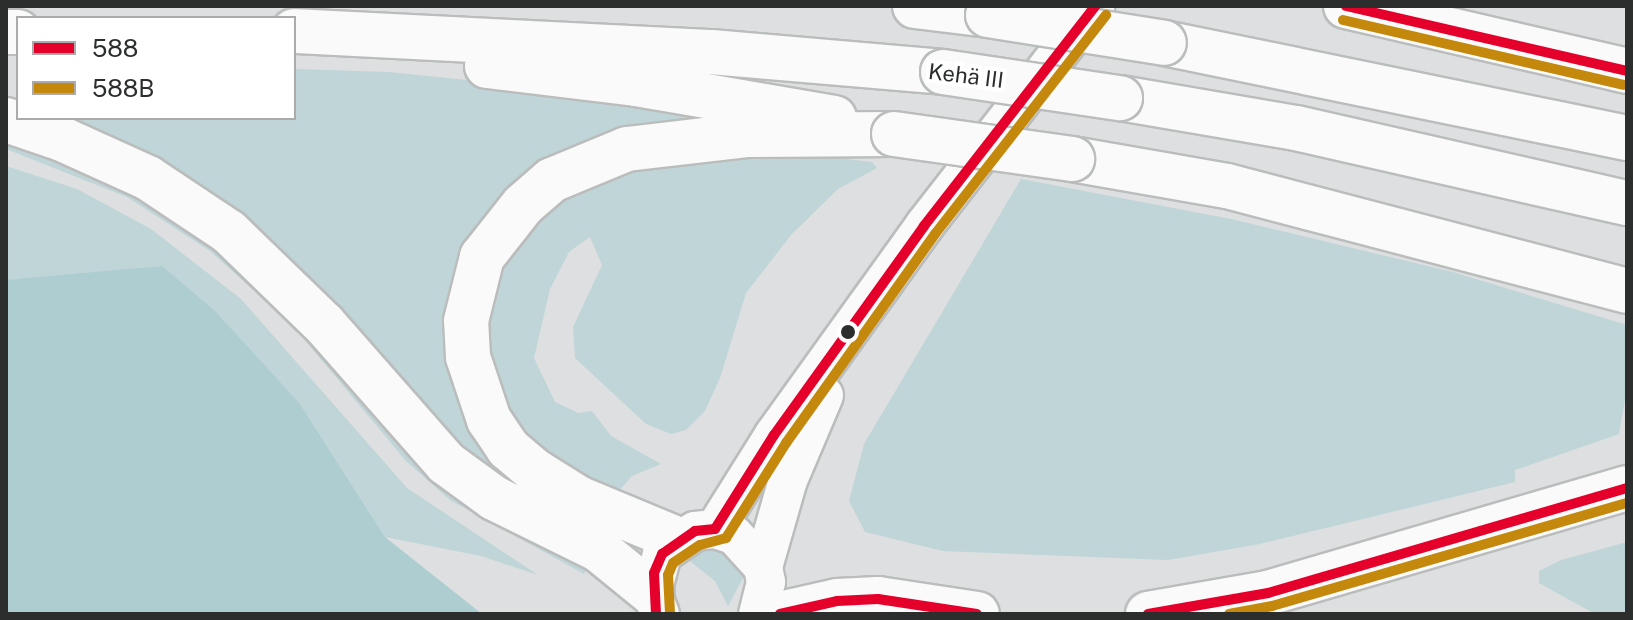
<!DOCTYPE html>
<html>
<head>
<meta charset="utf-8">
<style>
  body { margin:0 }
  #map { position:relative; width:1633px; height:620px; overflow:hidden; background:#dddfe0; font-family:"Public Sans",sans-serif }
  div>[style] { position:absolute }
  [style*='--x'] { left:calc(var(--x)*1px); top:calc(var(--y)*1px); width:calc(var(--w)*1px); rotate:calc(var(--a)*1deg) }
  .green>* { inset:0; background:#c0d5d7 }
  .forest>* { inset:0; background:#adcdd1 }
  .roads { filter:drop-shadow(2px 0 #bbbdbd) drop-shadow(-2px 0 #bbbdbd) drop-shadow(0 2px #bbbdbd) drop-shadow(0 -2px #bbbdbd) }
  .secondary>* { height:38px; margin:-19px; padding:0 19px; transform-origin:19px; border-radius:19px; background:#fafafa }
  .highway>* { height:44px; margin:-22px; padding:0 22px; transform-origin:22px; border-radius:22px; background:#fafafa }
  .bridges { filter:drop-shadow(2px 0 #bbbdbd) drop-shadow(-2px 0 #bbbdbd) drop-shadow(0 2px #bbbdbd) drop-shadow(0 -2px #bbbdbd) }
  .highway-bridge>* { height:44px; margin:-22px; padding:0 22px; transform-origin:22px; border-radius:22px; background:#fafafa }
  .bus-1>* { height:10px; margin:-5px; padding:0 5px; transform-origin:5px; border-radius:5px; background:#e4002b }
  .bus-2>* { height:10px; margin:-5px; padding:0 5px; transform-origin:5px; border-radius:5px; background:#c4880c }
  .dots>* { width:22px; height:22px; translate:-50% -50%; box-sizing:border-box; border:4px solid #fff; border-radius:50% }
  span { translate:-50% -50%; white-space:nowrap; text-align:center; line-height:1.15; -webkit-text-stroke:8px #fff; paint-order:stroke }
  .street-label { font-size:22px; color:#2c2e2e }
  .frame { position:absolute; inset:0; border:8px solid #2c2e2e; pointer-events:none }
  .legend { position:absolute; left:16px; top:16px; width:280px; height:104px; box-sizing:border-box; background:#fff; border:2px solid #ababab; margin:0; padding:10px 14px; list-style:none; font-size:24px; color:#2c2e2e }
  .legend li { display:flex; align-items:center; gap:16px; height:40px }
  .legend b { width:40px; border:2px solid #ababab }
</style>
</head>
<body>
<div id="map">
  <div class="green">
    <i style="clip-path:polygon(294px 69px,389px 72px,648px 99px,719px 122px,570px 154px,452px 341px,596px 535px,465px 459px,391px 380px,43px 118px,294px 118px)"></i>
    <i style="clip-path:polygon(6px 139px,37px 148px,175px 213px,590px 561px,584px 574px,450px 500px,406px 461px,294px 327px,210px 251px,127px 197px,6px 149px)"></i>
    <i style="clip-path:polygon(804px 154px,872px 162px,877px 168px,838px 189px,791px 235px,746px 293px,720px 378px,705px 411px,686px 430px,671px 434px,646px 424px,575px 358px,573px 327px,602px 265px,590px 237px,569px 252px,550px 289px,534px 358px,555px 402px,578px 413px,592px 411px,611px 436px,661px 464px,632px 476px,617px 493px,542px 452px,497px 394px,484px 323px,496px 272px,549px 202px,648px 160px)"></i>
    <i style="clip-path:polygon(6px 166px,77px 189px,151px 229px,241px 299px,407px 488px,538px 575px,481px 556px,385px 537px,300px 404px,73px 278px,6px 280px)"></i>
    <i style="clip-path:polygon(1021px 179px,1231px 219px,1453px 272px,1627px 325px,1627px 388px,1619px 434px,1515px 470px,1515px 482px,1260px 544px,1168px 560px,943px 551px,865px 532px,849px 501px,864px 444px)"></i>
    <i style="clip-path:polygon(1627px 542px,1627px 614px,1595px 614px,1539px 583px,1539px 571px,1561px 560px)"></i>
    <i style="clip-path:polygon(719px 545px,742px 567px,743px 578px,728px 606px,715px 581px,686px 558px,693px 548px)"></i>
  </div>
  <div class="forest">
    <i style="clip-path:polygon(162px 266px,215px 311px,300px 404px,385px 537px,482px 614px,6px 614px,6px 280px)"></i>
  </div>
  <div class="roads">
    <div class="secondary">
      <i style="--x:715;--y:529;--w:111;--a:-57.9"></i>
      <i style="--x:774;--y:435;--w:257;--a:-54.3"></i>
      <i style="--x:924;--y:226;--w:279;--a:-52.1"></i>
      <i style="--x:763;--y:567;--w:91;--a:-74"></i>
      <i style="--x:788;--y:480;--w:92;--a:-67"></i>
      <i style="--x:660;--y:614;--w:22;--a:-111"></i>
      <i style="--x:652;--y:593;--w:40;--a:-75.6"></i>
      <i style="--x:662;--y:554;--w:40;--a:-34.9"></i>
      <i style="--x:695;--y:531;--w:20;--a:-6"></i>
      <i style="--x:715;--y:529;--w:20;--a:18"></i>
      <i style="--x:734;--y:535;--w:43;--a:47.8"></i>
      <i style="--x:763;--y:567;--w:15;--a:79"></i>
      <i style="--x:766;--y:582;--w:33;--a:104"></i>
    </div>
    <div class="highway">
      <i style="--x:915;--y:6;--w:74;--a:7"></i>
      <i style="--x:1346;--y:6;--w:288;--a:13"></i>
      <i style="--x:294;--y:31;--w:418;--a:2.9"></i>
      <i style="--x:711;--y:52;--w:233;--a:4.9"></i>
      <i style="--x:6;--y:32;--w:12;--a:0"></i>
      <i style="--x:1164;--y:43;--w:473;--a:11.6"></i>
      <i style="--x:487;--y:66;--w:150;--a:6.9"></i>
      <i style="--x:636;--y:84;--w:201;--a:9.7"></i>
      <i style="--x:1120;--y:98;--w:179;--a:9.7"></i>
      <i style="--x:1296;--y:128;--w:339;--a:12.8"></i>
      <i style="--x:6;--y:120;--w:59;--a:18.7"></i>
      <i style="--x:62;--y:139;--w:94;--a:24.4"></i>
      <i style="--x:148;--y:178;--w:97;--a:33.7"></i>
      <i style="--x:229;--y:232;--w:132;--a:44.1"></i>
      <i style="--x:324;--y:324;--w:185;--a:48.7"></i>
      <i style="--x:446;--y:463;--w:59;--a:36.1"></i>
      <i style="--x:494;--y:498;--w:117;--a:26.3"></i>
      <i style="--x:599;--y:550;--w:68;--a:39.1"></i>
      <i style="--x:1072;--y:159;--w:157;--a:9.9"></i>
      <i style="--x:1227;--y:186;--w:414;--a:14.7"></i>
      <i style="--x:677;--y:539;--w:107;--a:-157.5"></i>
      <i style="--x:578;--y:498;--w:51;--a:-147.9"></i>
      <i style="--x:535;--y:471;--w:35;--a:-140"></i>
      <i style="--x:508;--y:448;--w:34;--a:-124"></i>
      <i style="--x:489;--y:420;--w:66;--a:-108.4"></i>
      <i style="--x:468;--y:357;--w:36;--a:-93"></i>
      <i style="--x:466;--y:321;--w:66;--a:-76"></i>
      <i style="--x:482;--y:257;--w:66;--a:-51.7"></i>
      <i style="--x:523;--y:205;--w:38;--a:-41"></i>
      <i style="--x:552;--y:180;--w:81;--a:-22.5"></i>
      <i style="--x:627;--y:149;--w:122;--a:-6.6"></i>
      <i style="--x:748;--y:135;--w:146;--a:-0.4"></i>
      <i style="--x:780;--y:614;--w:58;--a:-12.8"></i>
      <i style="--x:837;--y:601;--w:41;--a:-2.8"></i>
      <i style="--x:878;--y:599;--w:100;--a:8.6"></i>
      <i style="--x:1148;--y:614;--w:122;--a:-9.9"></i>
      <i style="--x:1268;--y:593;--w:374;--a:-16.3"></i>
    </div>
  </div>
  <div class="bridges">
    <div class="highway-bridge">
      <i style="--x:988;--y:15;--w:178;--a:9"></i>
      <i style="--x:943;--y:72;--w:179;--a:8.4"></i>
      <i style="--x:894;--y:134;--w:180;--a:8"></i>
    </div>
  </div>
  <div class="bus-1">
    <i style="--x:1346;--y:6;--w:288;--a:13"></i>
    <i style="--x:656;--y:614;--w:41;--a:-92.8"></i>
    <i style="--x:654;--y:573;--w:21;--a:-67"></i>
    <i style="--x:662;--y:554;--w:40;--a:-34.9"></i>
    <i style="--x:695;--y:531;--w:20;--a:-6"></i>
    <i style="--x:715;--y:529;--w:111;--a:-57.9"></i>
    <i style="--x:774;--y:435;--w:257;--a:-54.3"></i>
    <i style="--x:924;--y:226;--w:279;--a:-52.1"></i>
    <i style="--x:780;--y:614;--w:58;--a:-12.8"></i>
    <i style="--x:837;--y:601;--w:41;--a:-2.8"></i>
    <i style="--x:878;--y:599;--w:100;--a:8.6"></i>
    <i style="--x:1148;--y:614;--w:122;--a:-9.9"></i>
    <i style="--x:1268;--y:593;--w:374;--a:-16.3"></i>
  </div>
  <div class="bus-2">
    <i style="--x:1343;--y:20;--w:288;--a:13"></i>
    <i style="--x:670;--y:613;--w:38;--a:-93"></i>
    <i style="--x:668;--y:575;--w:13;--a:-67"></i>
    <i style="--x:673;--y:563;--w:32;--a:-34"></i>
    <i style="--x:700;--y:545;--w:27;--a:-15"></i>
    <i style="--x:726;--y:538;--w:112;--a:-57.7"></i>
    <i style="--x:786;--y:443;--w:257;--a:-54.5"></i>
    <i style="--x:935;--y:234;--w:278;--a:-52"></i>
    <i style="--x:1229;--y:614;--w:44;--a:-10.5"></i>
    <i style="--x:1272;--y:606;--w:370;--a:-16.2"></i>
  </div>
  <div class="dots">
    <i style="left:848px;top:332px;background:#2c2e2e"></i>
  </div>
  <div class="street-label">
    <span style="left:966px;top:76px;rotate:7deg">Kehä III</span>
  </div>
  <div class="frame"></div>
  <ul class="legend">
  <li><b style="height:10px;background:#e4002b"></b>588</li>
  <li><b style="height:10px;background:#c4880c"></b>588B</li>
  </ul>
</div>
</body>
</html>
